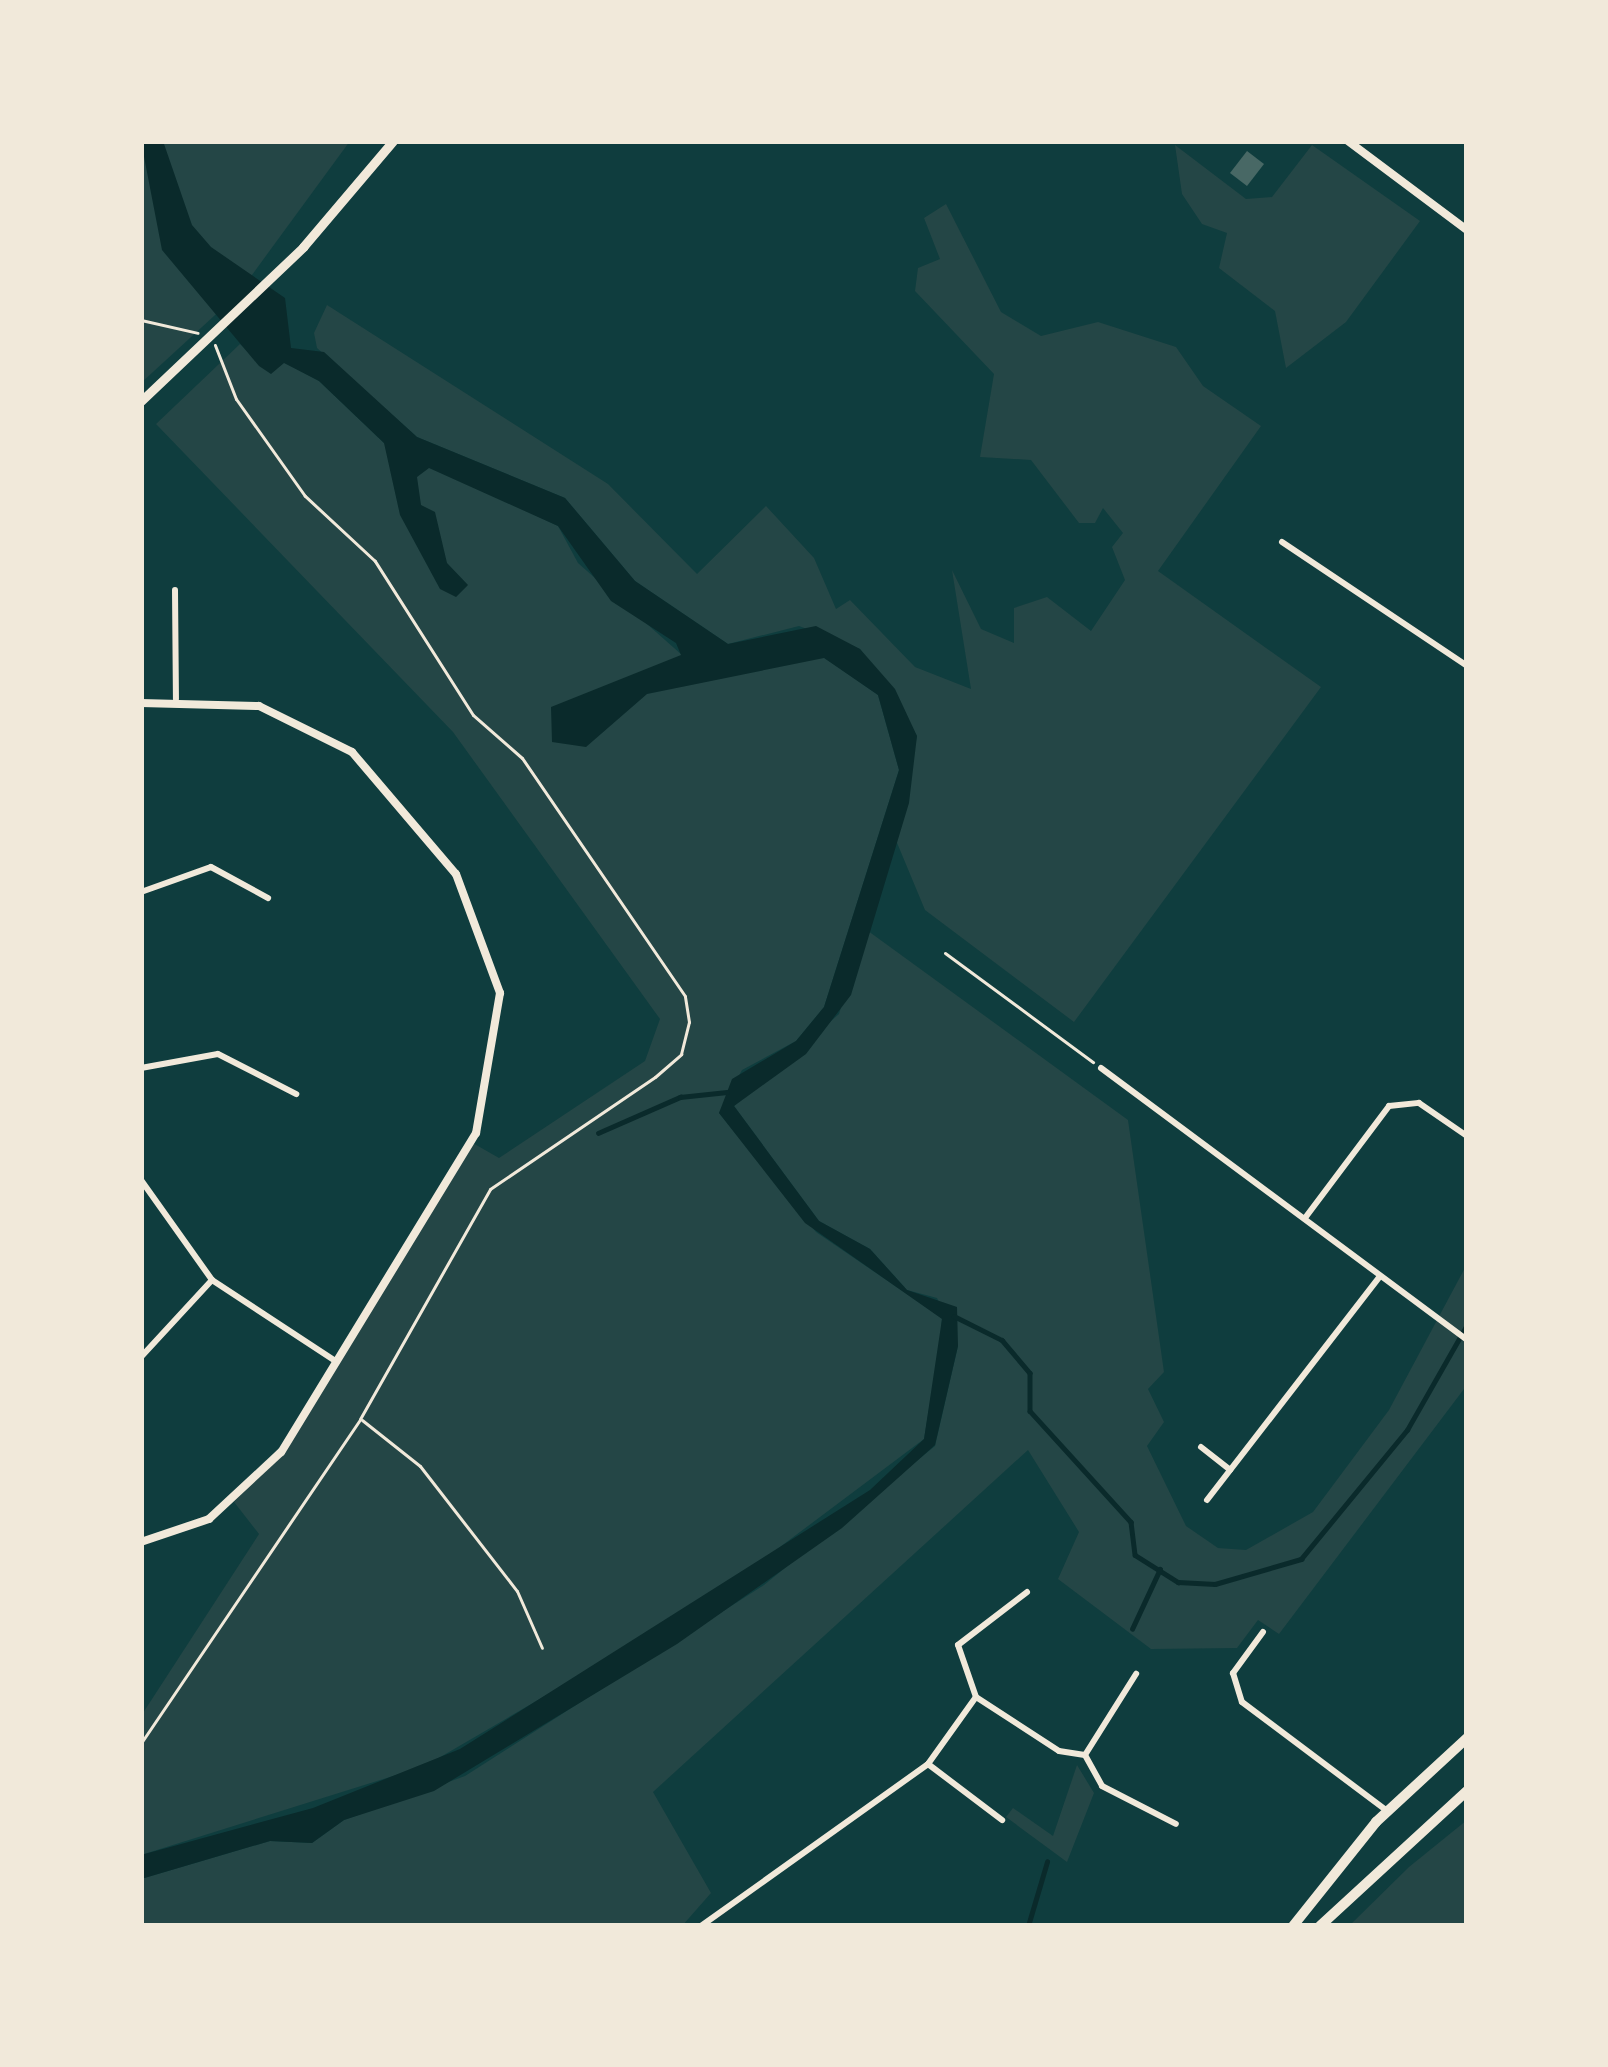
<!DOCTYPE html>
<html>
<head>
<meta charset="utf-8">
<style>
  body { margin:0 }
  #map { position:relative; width:1608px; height:2067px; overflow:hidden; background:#0f3d3e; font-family:Roboto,sans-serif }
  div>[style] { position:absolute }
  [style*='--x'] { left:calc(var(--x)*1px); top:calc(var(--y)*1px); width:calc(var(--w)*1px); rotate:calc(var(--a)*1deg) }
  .green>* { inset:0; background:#244646 }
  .water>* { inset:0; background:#0a2a2b }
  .stream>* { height:4.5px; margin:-2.25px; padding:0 2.25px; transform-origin:2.25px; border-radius:2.25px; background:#0a2a2b }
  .building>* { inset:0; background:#486865 }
  .path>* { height:3px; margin:-1.5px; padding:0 1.5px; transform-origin:1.5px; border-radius:1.5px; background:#f1e9da }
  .minor>* { height:6px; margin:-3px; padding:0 3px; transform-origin:3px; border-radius:3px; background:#f1e9da }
  .tertiary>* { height:8px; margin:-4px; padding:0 4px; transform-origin:4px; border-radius:4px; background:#f1e9da }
  .secondary>* { height:9px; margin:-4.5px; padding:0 4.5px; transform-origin:4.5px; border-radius:4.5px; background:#f1e9da }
  .trunk>* { height:10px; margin:-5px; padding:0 5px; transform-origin:5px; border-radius:5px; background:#f1e9da }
  span { translate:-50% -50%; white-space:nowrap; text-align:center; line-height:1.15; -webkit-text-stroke:9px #f1e9da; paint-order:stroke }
  .frame { position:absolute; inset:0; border:144px solid #f1e9da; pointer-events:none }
</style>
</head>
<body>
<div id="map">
  <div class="green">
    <i style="clip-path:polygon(141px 141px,350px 141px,238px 294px,141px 383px)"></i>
    <i style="clip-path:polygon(1175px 145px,1246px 199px,1272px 197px,1312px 145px,1420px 221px,1346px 322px,1286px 368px,1275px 311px,1219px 268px,1227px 233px,1202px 224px,1182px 194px)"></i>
    <i style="clip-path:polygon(946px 204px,1001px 312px,1041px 336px,1098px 322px,1176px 347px,1203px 386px,1261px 426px,1158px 571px,1321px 687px,1074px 1022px,925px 910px,895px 838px,917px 736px,860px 649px,799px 626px,728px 644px,635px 581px,565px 498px,417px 437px,317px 348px,314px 333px,327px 305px,608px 484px,697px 574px,766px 506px,814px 558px,836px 609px,850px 600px,915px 667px,971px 689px,952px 570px,981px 629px,1014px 643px,1014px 608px,1047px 597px,1091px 631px,1125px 580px,1112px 547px,1123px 533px,1103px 508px,1095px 523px,1079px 523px,1031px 460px,980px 457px,994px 374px,915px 291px,918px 268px,940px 259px,924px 218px)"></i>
    <i style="clip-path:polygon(240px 344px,270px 373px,284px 362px,319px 381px,384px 443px,558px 526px,578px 563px,682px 655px,825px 658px,878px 695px,899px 770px,824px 1007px,796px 1041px,742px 1070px,719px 1113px,816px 1232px,942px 1318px,940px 1343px,924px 1439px,708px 1601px,425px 1766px,141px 1855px,141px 1716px,259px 1534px,234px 1502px,281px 1452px,471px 1142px,499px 1158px,645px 1061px,660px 1019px,453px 732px,156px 424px)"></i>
    <i style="clip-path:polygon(864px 928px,1128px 1120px,1164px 1372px,1148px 1389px,1164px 1422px,1147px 1446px,1186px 1526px,1218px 1548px,1246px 1550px,1313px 1512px,1389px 1410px,1467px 1264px,1467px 1385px,1279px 1634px,1258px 1620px,1237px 1648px,1151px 1649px,1058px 1579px,1079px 1532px,1028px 1450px,653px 1792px,711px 1893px,682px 1926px,141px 1926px,141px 1879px,270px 1841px,312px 1843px,344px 1820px,465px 1776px,764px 1585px,935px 1446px,958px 1346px,937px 1298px,907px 1290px,870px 1249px,819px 1221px,734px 1106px,839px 1014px)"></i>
    <i style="clip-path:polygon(1077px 1765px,1094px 1793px,1067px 1862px,1006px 1817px,1013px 1808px,1053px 1836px)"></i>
    <i style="clip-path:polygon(1467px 1820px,1467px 1926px,1349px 1926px,1409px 1867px)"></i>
  </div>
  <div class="water">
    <i style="clip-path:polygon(141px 141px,163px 141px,192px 225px,211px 247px,285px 298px,291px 348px,324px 352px,417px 437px,565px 498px,635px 581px,728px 644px,816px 626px,860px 649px,895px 689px,917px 736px,909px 803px,851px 995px,806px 1054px,734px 1106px,819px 1221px,870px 1249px,907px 1290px,957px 1307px,958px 1346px,935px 1445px,842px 1528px,677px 1644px,434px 1791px,344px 1820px,312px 1843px,270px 1841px,141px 1879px,141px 1855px,313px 1808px,460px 1749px,870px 1490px,924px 1439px,942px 1319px,805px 1223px,719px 1113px,732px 1079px,796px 1041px,824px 1007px,899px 770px,878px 695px,824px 658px,647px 694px,586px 747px,552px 742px,551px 707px,681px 655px,676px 643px,611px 601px,558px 526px,429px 468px,417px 477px,421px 505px,435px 512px,447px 563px,468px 585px,456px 597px,440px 589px,400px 515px,384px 443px,319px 381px,284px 363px,271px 374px,259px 366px,162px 250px)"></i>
  </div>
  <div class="stream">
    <i style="--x:598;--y:1133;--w:90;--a:-23.7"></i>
    <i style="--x:680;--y:1097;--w:47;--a:-6.1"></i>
    <i style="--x:954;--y:1316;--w:54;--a:26.6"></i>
    <i style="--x:1002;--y:1340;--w:43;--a:49.7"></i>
    <i style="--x:1030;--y:1373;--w:38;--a:90"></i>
    <i style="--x:1030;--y:1411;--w:150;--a:47.7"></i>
    <i style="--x:1131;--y:1522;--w:33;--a:83"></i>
    <i style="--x:1135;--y:1555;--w:51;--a:32.1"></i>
    <i style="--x:1178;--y:1582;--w:37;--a:3"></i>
    <i style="--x:1215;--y:1584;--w:90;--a:-16.2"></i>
    <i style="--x:1301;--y:1559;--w:167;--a:-50.6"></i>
    <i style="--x:1407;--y:1430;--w:121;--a:-60.3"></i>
    <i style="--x:1132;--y:1629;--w:66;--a:-65"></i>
    <i style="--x:1028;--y:1926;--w:67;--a:-73.5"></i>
  </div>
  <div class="building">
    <i style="clip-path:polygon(1247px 151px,1264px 164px,1247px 186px,1230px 173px)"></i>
  </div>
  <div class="path">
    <i style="--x:141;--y:320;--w:58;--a:12.8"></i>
    <i style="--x:945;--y:953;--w:184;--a:36.4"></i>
    <i style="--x:362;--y:1420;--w:74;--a:38.4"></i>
    <i style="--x:420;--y:1466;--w:158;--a:52.2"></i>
    <i style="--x:517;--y:1591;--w:62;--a:66.3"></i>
    <i style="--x:141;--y:1743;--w:391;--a:-55.9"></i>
    <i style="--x:360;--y:1419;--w:264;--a:-60.5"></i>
    <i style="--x:490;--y:1189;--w:199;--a:-34.2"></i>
    <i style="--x:655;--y:1077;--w:35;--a:-41"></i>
    <i style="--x:681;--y:1054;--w:33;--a:-76"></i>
    <i style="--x:689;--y:1022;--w:26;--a:-99"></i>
    <i style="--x:685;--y:996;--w:288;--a:-124.4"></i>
    <i style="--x:522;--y:758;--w:65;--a:-138.7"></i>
    <i style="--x:473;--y:715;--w:183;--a:-122.5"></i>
    <i style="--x:375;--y:561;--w:96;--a:-137.1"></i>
    <i style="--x:305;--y:496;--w:119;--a:-125.4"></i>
    <i style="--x:236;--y:399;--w:58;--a:-111.3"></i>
  </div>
  <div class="minor">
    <i style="--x:1282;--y:542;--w:223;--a:33.8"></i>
    <i style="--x:175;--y:590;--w:109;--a:89.5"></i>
    <i style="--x:141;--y:892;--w:74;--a:-19.7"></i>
    <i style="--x:211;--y:867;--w:65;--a:28.5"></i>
    <i style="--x:141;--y:1068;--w:78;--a:-10.3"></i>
    <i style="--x:218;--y:1054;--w:88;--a:27.1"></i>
    <i style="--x:1101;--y:1068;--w:456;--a:36.6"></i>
    <i style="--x:141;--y:1180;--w:123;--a:54.6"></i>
    <i style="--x:212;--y:1280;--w:149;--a:33.3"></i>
    <i style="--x:1305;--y:1218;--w:140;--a:-53.1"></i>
    <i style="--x:1389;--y:1106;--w:30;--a:-6"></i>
    <i style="--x:1419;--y:1103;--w:58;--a:34.5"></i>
    <i style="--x:141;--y:1357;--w:105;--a:-47.3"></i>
    <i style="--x:1201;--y:1447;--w:37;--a:38"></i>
    <i style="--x:1207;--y:1500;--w:283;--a:-52.3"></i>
    <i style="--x:1263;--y:1632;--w:51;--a:126.2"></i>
    <i style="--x:1233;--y:1673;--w:30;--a:73"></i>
    <i style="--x:1242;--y:1702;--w:181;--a:36.9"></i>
    <i style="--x:976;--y:1697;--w:55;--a:-109.1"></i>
    <i style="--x:958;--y:1645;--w:87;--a:-37.5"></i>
    <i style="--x:1085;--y:1755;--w:35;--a:61"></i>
    <i style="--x:1102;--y:1786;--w:83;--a:27.2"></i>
    <i style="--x:928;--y:1764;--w:93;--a:37.1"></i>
    <i style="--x:701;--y:1926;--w:279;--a:-35.5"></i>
    <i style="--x:928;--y:1764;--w:82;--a:-54.4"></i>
    <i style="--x:976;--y:1697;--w:99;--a:33"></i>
    <i style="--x:1059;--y:1751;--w:26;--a:9"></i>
    <i style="--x:1085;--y:1755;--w:96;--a:-57.8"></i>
  </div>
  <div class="tertiary">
    <i style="--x:1348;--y:141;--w:149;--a:36.8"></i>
    <i style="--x:141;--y:703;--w:118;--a:1.5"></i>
    <i style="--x:259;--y:706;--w:104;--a:26.3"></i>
    <i style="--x:352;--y:752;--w:160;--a:49.6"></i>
    <i style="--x:456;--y:874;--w:127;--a:69.7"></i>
    <i style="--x:500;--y:993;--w:142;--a:99.7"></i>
    <i style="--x:476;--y:1133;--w:374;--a:121.4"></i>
    <i style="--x:281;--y:1452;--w:98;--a:137.1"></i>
    <i style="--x:209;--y:1519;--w:72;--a:161.3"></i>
  </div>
  <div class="secondary">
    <i style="--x:141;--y:401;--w:224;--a:-43.5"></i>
    <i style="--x:303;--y:247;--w:139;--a:-49.7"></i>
  </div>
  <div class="trunk">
    <i style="--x:1293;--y:1926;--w:133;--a:-51.4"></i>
    <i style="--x:1376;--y:1822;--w:124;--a:-42.7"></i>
    <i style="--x:1320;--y:1926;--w:200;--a:-42.6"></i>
  </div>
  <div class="frame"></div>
</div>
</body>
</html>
